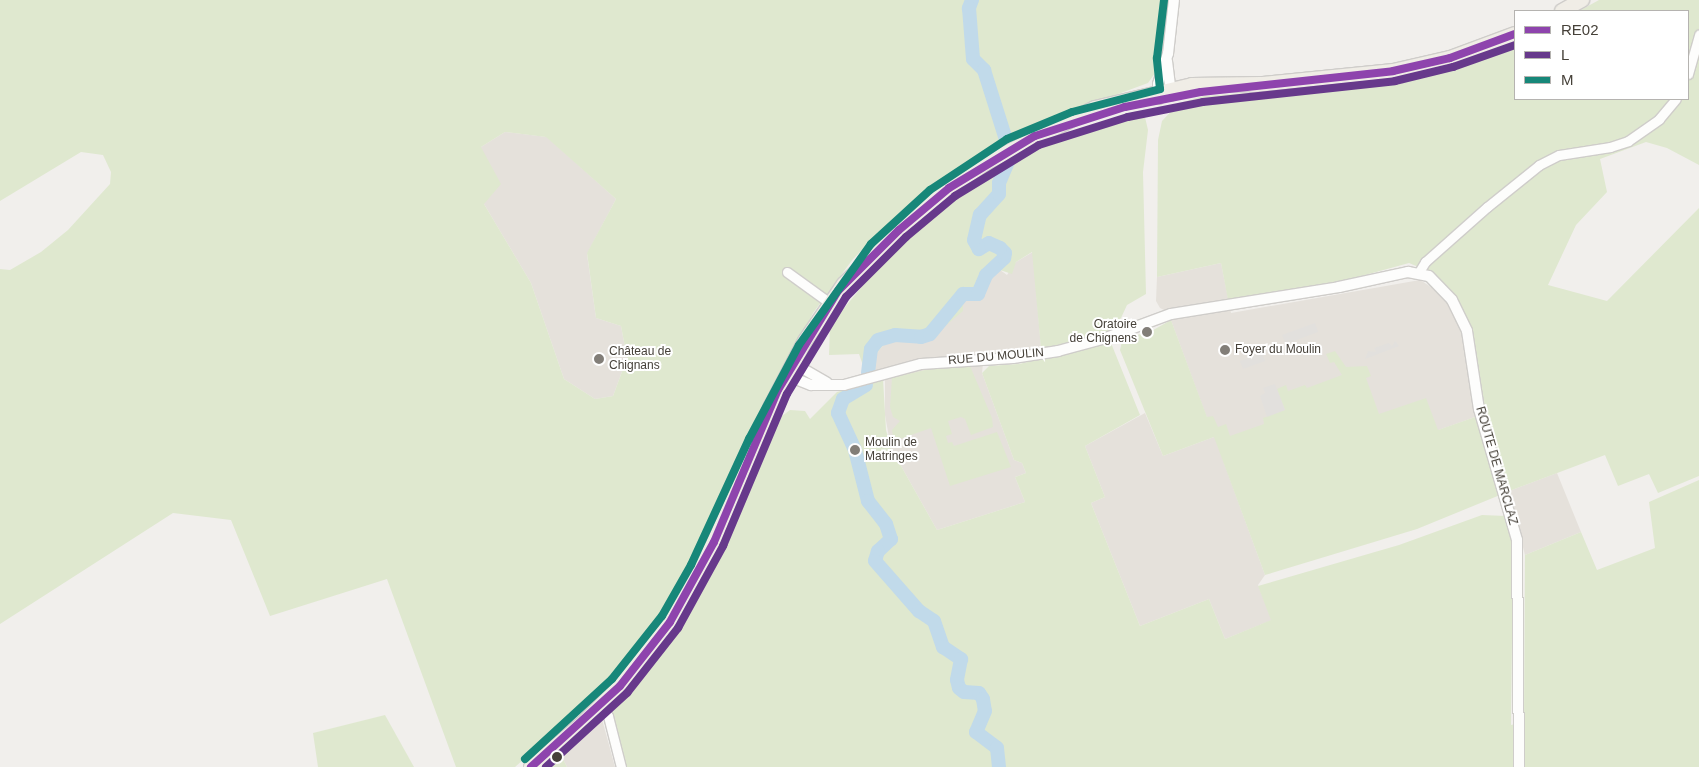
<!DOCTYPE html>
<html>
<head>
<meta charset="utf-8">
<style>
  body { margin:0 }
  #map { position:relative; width:1699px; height:767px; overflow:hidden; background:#f1efec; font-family:Helvetica,sans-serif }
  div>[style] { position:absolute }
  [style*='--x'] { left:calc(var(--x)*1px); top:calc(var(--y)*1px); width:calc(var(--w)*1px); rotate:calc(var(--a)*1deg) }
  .residential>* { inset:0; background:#e5e1db }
  .green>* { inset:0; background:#dfe8cf }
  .parking>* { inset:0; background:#e2e0dd }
  .river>* { height:14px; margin:-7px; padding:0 7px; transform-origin:7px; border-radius:7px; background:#c1daea }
  .roads { filter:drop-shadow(1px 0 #cfcdca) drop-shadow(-1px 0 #cfcdca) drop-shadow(0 1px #cfcdca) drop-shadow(0 -1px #cfcdca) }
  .minor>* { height:9px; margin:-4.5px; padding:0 4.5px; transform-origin:4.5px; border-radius:4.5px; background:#fdfdfc }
  .tertiary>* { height:10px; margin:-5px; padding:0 5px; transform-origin:5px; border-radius:5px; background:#fdfdfc }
  .primary>* { height:14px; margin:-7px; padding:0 7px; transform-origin:7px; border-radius:7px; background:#f0ede6 }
  .bus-1>* { height:8px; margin:-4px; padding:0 4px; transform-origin:4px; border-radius:4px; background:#8e44ad }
  .bus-2>* { height:8px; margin:-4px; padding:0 4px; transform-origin:4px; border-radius:4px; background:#67398b }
  .bus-3>* { height:8px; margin:-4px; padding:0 4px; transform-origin:4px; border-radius:4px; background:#178779 }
  .dots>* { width:14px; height:14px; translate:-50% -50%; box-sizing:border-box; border:2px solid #fff; border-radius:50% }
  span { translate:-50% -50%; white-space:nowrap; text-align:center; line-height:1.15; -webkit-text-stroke:4px #fff; paint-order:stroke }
  .poi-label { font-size:12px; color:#464139 }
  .right { translate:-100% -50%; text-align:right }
  .left { translate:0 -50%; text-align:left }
  .street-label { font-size:12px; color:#464139 }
  .legend { position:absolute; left:1514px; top:10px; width:175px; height:90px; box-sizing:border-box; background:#fff; border:1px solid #b5b3b0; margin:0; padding:6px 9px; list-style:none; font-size:15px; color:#464139 }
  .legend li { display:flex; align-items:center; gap:10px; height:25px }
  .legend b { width:25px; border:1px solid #b5b3b0 }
</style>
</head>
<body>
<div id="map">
  <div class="residential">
    <i style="clip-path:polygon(505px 132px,547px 137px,616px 199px,587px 254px,596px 318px,621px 326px,627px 358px,613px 396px,595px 399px,564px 379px,531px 283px,484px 204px,481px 147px)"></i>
    <i style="clip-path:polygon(1033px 252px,1041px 349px,984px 355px,982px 373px,1014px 460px,1022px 463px,1026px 473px,1015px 477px,1025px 502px,937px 530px,891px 448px,885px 415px,885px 369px,871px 373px,875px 355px,886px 342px,906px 336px,919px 340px,963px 300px,987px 289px,988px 278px,1000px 270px,1007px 275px,1016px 262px)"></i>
    <i style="clip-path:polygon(1221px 263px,1231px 313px,1420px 280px,1428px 285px,1444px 298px,1454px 312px,1467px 350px,1475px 417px,1391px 447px,1224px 463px,1265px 575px,1258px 585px,1272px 620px,1225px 639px,1209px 599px,1140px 626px,1091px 503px,1105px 497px,1085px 446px,1145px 413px,1163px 456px,1214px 437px,1168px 312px,1160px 308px,1156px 301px,1157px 277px)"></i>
    <i style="clip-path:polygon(1557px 473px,1581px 532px,1525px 555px,1509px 491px)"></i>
    <i style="clip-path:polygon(600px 712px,615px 767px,567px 767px,559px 751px)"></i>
  </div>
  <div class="green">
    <i style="clip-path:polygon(evenodd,0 0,1166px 0,1165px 35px,1155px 73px,1148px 83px,1031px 126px,952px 173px,901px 211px,853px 259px,813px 313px,760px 418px,714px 519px,657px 625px,603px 689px,515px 767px,456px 767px,387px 579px,270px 616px,231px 520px,173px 513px,0 624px,0 269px,10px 270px,41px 252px,68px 230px,110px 184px,111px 172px,103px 155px,81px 152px,0 201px,0 0,505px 132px,546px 137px,616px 199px,587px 253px,596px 318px,621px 326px,627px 358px,613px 396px,595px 399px,564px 379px,531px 283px,484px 204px,501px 184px,481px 147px,505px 132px)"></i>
    <i style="clip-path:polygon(1599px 0,1699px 0,1699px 165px,1667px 148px,1646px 142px,1600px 159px,1607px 192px,1576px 225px,1548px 285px,1607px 301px,1699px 208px,1699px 476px,1658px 493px,1649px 474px,1618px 486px,1605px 455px,1509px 491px,1481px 402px,1472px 333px,1465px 314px,1453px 294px,1433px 273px,1409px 263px,1336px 283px,1228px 300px,1221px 263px,1157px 277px,1158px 140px,1162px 121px,1179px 103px,1204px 96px,1288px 90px,1417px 74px,1461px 63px,1515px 41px,1515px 99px,1688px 99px,1688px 11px,1579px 11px)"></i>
    <i style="clip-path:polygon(1137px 111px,1144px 113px,1148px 130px,1143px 172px,1146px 294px,1127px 305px,1121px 318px,1106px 333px,1041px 349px,1032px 252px,1016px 262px,1012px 274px,1000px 270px,988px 278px,987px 289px,981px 297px,963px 300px,963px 311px,930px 339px,906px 336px,886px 342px,875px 355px,871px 373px,866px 374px,859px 354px,829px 355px,830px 325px,885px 259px,930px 216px,1003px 164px,1061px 135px)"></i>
    <i style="clip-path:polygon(1171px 320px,1207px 417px,1213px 416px,1218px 427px,1226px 424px,1230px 436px,1264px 424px,1263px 418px,1285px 410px,1277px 389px,1286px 385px,1288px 391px,1305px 385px,1307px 388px,1342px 375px,1334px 362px,1330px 363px,1326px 354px,1335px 351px,1346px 367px,1367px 366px,1371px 376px,1366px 378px,1379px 414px,1426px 398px,1438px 430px,1475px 417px,1500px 495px,1417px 529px,1265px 575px,1214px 437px,1163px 456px,1120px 350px,1123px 337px,1148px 333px)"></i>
    <i style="clip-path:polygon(1111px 343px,1140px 415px,1085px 446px,1105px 497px,1091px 503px,1140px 626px,1209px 599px,1225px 639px,1271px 620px,1258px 586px,1399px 545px,1482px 515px,1506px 516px,1513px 549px,1511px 725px,1524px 722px,1525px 555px,1581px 532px,1597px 570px,1655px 548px,1649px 502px,1699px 480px,1699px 767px,625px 767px,609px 708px,668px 639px,690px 602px,782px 416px,790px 410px,805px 411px,810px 419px,837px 392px,883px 379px,886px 430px,891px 448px,937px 530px,1025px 502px,1015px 477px,1026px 473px,1022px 463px,1014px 460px,982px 373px,989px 366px,1019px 364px)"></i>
    <i style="clip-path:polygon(970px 366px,992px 418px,993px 427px,971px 435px,965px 419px,961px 417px,948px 421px,952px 434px,946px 436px,948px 443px,952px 442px,954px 446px,997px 432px,1011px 467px,950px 486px,931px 428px,894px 441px,892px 430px,900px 421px,893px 417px,890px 407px,892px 378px,929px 369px)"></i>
    <i style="clip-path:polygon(385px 715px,414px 767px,318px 767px,313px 733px)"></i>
    <i style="clip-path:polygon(559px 751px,567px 767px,539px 767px)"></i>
  </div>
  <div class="parking">
    <i style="clip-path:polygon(1315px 323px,1318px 332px,1286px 344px,1282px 335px)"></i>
    <i style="clip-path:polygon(1395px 341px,1399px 346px,1365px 359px,1368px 351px,1376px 352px,1374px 348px,1389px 343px,1392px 346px)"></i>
    <i style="clip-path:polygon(1262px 353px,1265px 361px,1243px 369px,1240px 361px)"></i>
    <i style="clip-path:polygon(1275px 384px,1285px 410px,1267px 417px,1260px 396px,1265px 393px,1263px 388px)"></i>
  </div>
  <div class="river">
    <i style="--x:972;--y:0;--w:9;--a:111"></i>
    <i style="--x:969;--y:8;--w:51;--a:85.5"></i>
    <i style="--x:973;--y:59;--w:16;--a:45"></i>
    <i style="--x:984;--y:70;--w:77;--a:72.5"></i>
    <i style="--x:868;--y:373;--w:24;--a:-83"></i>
    <i style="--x:871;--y:349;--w:11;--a:-52"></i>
    <i style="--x:878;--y:340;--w:18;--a:-16"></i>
    <i style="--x:895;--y:335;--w:26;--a:4"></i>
    <i style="--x:921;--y:337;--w:9;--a:-18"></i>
    <i style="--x:930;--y:334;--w:52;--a:-50.5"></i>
    <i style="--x:963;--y:294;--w:15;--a:0"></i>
    <i style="--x:978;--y:294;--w:21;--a:-67"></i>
    <i style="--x:986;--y:275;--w:25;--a:-43"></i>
    <i style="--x:1004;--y:258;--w:5;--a:-79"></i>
    <i style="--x:1005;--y:253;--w:7;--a:-135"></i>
    <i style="--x:1000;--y:248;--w:12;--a:-156"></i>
    <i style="--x:989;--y:243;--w:12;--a:149"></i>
    <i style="--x:979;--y:249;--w:10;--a:-119"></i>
    <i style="--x:974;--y:240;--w:26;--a:-77"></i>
    <i style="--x:980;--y:215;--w:28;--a:-48"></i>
    <i style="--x:999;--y:194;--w:11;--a:-90"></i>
    <i style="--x:999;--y:183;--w:28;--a:-67"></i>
    <i style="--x:866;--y:385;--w:27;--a:149"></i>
    <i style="--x:843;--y:399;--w:15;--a:110"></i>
    <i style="--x:838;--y:413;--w:41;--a:65.3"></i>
    <i style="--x:855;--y:450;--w:53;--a:75.7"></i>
    <i style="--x:868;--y:501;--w:29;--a:52"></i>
    <i style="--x:886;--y:524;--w:16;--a:72"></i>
    <i style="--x:891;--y:539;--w:18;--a:137"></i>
    <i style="--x:878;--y:551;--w:10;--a:107"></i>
    <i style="--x:875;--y:561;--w:67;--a:48.7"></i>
    <i style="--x:919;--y:611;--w:18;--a:34"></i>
    <i style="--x:934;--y:621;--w:28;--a:71"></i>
    <i style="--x:943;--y:647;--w:22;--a:34"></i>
    <i style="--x:961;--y:659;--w:21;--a:101"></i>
    <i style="--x:957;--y:680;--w:8;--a:76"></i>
    <i style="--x:959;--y:688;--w:6;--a:39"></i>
    <i style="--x:964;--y:692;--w:15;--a:4"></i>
    <i style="--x:979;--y:693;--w:7;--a:56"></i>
    <i style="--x:983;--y:699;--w:12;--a:81"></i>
    <i style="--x:985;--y:711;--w:23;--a:113"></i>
    <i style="--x:976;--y:732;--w:26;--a:37"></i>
    <i style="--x:997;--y:748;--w:19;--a:84"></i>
  </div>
  <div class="roads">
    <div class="minor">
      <i style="--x:1688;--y:74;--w:41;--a:-74.2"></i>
      <i style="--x:787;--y:272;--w:58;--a:35.9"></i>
      <i style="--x:1419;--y:272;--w:12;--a:-59"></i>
      <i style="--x:1425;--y:262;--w:83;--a:-41.6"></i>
      <i style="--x:1487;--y:207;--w:67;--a:-38.9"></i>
      <i style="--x:1539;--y:165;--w:22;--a:-27"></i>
      <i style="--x:1559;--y:155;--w:52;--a:-8.9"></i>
      <i style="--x:1610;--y:147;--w:19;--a:-18"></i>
      <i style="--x:1628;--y:141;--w:38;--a:-35"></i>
      <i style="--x:1659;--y:119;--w:26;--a:-50"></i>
      <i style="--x:602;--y:706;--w:12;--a:59"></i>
      <i style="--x:608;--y:716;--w:53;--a:75.7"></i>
    </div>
    <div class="tertiary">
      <i style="--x:1167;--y:61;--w:35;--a:83"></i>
      <i style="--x:1159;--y:99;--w:15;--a:-94"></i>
      <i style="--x:1158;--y:84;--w:32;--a:-72"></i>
      <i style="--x:1168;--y:54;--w:54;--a:-83.7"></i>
      <i style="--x:793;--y:363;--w:39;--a:30"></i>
      <i style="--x:786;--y:375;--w:27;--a:22"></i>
      <i style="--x:811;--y:385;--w:33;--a:0"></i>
      <i style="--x:844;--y:385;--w:80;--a:-15.3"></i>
      <i style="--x:921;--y:364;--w:92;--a:-3.7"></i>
      <i style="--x:1013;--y:358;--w:46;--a:-8.8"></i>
      <i style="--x:1058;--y:351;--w:50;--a:-15.2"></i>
      <i style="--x:1106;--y:338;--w:69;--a:-20.3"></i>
      <i style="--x:1171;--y:314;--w:170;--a:-9.1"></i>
      <i style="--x:1339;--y:287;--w:71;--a:-12.3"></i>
      <i style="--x:1408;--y:272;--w:21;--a:11"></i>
      <i style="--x:1429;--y:276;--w:33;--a:46"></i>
      <i style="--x:1452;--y:300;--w:34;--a:64"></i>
      <i style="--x:1467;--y:331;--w:79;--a:81.3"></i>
      <i style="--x:1479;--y:409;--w:136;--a:73.8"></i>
      <i style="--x:1517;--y:540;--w:227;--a:89.5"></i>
    </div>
    <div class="primary">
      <i style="--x:1562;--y:11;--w:23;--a:-29"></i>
      <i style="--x:1253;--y:85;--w:141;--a:-5.7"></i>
      <i style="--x:1393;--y:71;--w:58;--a:-12.8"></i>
      <i style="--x:1450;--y:58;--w:69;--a:-20.3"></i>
      <i style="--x:531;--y:767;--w:68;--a:-40.2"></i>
      <i style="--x:583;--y:723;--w:52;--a:-45"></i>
      <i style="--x:620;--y:686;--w:81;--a:-52"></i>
      <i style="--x:670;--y:622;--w:91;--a:-61.2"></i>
      <i style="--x:714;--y:542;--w:108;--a:-66"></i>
      <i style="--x:758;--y:443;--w:39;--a:-71"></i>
      <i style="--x:771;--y:406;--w:73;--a:-62.4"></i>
      <i style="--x:805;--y:341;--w:69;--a:-55.6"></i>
      <i style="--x:844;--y:284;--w:77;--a:-44.5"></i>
      <i style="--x:899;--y:230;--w:49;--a:-40.9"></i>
      <i style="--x:936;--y:198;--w:61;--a:-35"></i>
      <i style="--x:986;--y:163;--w:122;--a:-26.8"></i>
      <i style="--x:1095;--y:108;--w:100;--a:-13.3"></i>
      <i style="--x:1192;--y:85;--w:69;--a:-0.8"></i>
    </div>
  </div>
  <div class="bus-1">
    <i style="--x:531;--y:767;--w:120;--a:-42.3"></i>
    <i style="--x:620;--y:686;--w:81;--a:-52"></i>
    <i style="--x:670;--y:622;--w:91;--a:-61.2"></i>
    <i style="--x:714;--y:542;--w:165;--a:-67.2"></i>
    <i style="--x:778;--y:390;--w:116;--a:-58.8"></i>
    <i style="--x:838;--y:291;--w:86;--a:-45"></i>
    <i style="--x:899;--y:230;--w:65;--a:-40"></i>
    <i style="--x:949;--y:188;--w:100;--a:-31.2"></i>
    <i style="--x:1035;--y:136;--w:95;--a:-17.9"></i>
    <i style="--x:1125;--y:107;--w:77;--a:-11.2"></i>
    <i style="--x:1201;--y:92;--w:193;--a:-6.2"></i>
    <i style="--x:1393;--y:71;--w:58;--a:-12.8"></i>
    <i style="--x:1450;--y:58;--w:69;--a:-20.3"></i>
  </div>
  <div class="bus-2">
    <i style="--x:546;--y:767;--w:110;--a:-42.4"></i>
    <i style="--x:627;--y:693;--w:83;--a:-51.9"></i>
    <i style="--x:678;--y:628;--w:94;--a:-61.2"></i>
    <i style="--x:723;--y:546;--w:165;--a:-67.2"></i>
    <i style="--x:787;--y:394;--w:114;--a:-58.7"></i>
    <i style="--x:846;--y:297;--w:85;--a:-45"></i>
    <i style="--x:906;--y:237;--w:64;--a:-39.9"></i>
    <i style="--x:955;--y:196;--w:98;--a:-31.3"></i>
    <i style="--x:1039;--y:145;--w:93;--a:-17.5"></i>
    <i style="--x:1128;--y:117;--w:76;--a:-11.3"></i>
    <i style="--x:1203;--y:102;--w:193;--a:-6.2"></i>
    <i style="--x:1395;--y:81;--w:60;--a:-13.6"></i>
    <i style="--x:1453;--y:67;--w:66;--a:-19.5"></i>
  </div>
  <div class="bus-3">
    <i style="--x:525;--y:759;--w:118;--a:-42.6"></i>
    <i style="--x:612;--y:679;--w:80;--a:-51.6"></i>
    <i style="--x:662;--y:616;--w:59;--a:-60.4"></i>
    <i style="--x:691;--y:565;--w:139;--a:-65.3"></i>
    <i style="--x:749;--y:439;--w:106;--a:-62"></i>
    <i style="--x:799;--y:345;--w:124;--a:-54.5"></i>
    <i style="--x:871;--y:244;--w:80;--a:-42.5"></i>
    <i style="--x:930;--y:190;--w:92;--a:-33.5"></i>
    <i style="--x:1007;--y:139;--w:70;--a:-22.6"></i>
    <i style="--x:1072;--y:112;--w:91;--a:-14.6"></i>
    <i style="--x:1160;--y:89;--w:31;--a:-96"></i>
    <i style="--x:1157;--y:58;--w:58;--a:-83.1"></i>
  </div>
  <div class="dots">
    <i style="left:1147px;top:332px;background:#827e78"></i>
    <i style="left:1225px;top:350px;background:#827e78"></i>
    <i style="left:599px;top:359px;background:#827e78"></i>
    <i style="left:855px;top:450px;background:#827e78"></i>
    <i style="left:557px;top:757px;background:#464139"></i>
  </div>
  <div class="poi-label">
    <span class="right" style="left:1137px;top:332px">Oratoire<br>de Chignens</span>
    <span class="left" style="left:1235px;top:350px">Foyer du Moulin</span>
    <span class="left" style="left:609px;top:359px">Château de<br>Chignans</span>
    <span class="left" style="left:865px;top:450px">Moulin de<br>Matringes</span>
  </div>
  <div class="street-label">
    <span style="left:996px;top:357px;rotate:-5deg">RUE DU MOULIN</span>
    <span style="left:1496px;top:466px;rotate:74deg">ROUTE DE MARCLAZ</span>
  </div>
  <ul class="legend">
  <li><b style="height:6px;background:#8e44ad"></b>RE02</li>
  <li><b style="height:6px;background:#67398b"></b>L</li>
  <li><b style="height:6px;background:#178779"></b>M</li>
  </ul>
</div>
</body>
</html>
